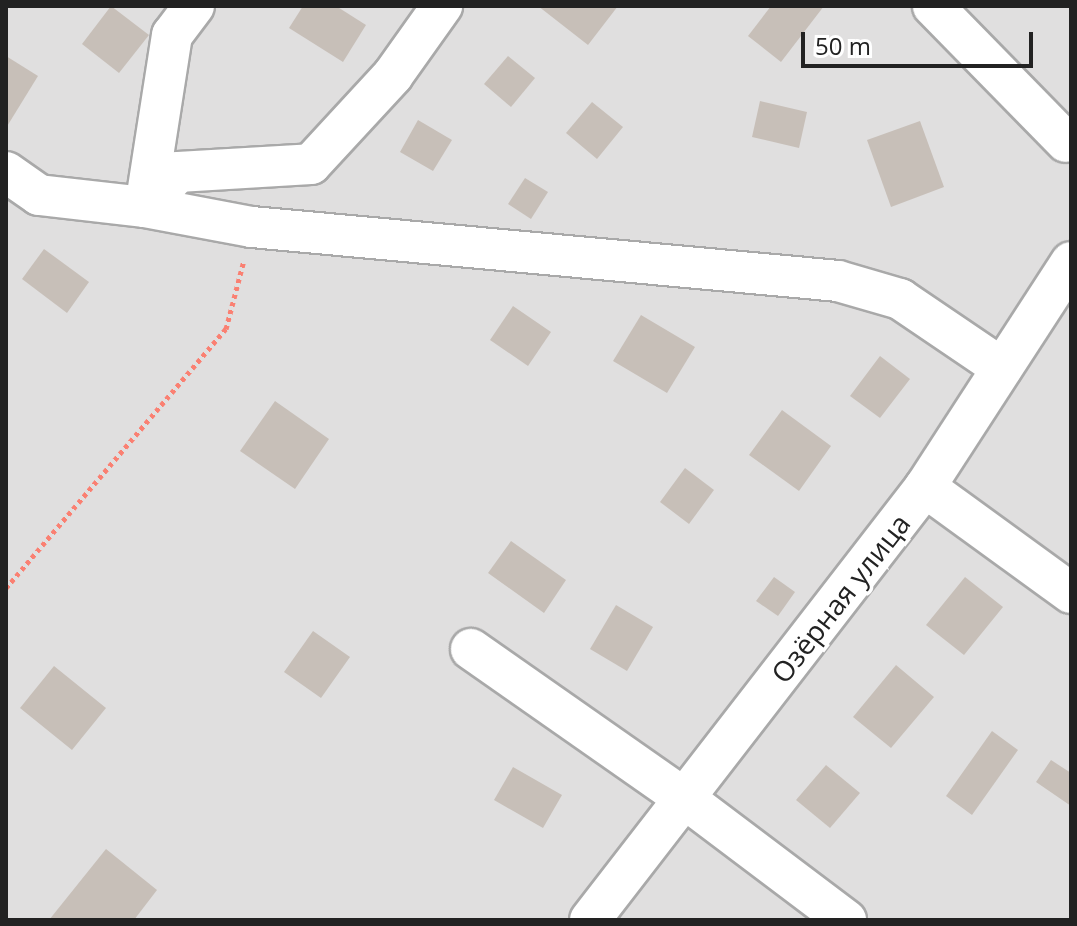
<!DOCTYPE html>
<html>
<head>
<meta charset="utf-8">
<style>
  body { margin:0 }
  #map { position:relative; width:1077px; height:926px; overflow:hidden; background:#f2efe9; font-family:"Open Sans",sans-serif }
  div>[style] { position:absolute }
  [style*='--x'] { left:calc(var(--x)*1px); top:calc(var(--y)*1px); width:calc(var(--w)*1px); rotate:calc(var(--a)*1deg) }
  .residential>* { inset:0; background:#e0dfdf }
  .building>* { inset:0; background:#c7bfb8 }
  .path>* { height:5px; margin-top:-2.5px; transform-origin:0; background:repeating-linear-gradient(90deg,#fa8072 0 4px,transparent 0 8px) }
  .roads { filter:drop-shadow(2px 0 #a9a9a9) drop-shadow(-2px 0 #a9a9a9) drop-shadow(0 2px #a9a9a9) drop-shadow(0 -2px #a9a9a9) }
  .minor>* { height:40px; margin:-20px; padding:0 20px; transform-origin:20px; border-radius:20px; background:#fff }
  span { translate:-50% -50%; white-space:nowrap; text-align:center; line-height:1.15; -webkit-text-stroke:7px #fff; paint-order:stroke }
  .street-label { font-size:28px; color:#222 }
  .frame { position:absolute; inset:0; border:8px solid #222; pointer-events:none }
  .scale { position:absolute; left:801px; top:32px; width:232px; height:36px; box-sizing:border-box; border:4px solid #222; border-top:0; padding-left:10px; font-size:24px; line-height:28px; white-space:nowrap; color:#222; -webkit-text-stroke:6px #fff; paint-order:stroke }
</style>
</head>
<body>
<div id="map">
  <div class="residential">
    <i style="clip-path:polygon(6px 6px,1071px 6px,1071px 920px,6px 920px)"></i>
  </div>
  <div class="building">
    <i style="clip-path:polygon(111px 6px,149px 35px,119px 73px,82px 44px)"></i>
    <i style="clip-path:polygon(303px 6px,336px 6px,366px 25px,343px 62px,289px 28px)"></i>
    <i style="clip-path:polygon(538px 6px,618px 6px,588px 45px)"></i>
    <i style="clip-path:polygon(771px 6px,824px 6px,781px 62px,748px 36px)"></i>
    <i style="clip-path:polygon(6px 56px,38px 76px,6px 128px)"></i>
    <i style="clip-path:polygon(508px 56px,535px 78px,511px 107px,484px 84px)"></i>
    <i style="clip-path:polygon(760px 101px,807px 112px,799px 148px,752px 137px)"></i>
    <i style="clip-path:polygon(592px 102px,623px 127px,597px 159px,566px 133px)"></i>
    <i style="clip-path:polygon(418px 120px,452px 140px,433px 171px,400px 152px)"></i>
    <i style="clip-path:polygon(920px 121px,944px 187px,891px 207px,867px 140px)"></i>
    <i style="clip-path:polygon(525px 178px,548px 192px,531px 219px,508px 204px)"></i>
    <i style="clip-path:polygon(44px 249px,89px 282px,67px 313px,22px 279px)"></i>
    <i style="clip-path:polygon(513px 306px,551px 332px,528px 366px,490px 340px)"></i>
    <i style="clip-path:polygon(641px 315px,695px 347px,667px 393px,613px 361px)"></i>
    <i style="clip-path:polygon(880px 356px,910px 379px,880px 418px,850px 396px)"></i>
    <i style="clip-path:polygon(275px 401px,329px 439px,295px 489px,240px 451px)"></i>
    <i style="clip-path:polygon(782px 410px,831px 446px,799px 491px,749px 455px)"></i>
    <i style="clip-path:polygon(685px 468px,714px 490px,689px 524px,660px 502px)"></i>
    <i style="clip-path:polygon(511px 541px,566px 580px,544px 613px,488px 573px)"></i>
    <i style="clip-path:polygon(774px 577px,795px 592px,778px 616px,756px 601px)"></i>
    <i style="clip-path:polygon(965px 577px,1003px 607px,964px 655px,926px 625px)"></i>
    <i style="clip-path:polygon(616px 605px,653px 627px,627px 671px,590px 649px)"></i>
    <i style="clip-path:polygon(313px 631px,350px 657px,321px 698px,284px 672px)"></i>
    <i style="clip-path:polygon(896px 665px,934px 697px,891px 748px,853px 717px)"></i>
    <i style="clip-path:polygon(54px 666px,106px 708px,72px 750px,20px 708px)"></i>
    <i style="clip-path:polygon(992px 731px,1018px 750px,972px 815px,946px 796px)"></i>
    <i style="clip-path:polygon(1051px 760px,1071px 773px,1071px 806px,1036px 782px)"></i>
    <i style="clip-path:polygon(826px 765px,860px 793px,830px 828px,796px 800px)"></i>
    <i style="clip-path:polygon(513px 767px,562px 795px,543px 828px,494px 800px)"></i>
    <i style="clip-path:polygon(106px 849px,157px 890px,134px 920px,49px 920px)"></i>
  </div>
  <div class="path">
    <i style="--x:6;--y:588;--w:340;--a:-49.7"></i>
    <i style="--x:226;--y:329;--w:71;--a:-75.4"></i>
  </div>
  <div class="roads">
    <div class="minor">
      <i style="--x:194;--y:6;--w:36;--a:127"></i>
      <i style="--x:172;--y:35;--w:174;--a:98.9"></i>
      <i style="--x:145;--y:207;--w:109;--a:10.6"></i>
      <i style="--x:252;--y:227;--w:588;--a:5.26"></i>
      <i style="--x:838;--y:281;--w:65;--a:16.2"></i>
      <i style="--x:900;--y:299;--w:123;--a:34.1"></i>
      <i style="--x:933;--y:6;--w:190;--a:45.6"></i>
      <i style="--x:6;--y:172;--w:40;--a:34.9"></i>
      <i style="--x:39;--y:195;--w:107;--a:6.5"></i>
      <i style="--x:145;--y:207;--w:48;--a:-46.7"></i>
      <i style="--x:178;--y:172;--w:133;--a:-3.4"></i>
      <i style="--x:311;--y:164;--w:121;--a:-47.3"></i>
      <i style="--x:393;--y:75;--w:85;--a:-54.6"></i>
      <i style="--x:925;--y:487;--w:180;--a:36"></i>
      <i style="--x:471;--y:649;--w:260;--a:35"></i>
      <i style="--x:684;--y:798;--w:203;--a:37"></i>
      <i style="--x:590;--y:920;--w:547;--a:-52.27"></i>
      <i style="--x:925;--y:487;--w:268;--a:-57"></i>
    </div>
  </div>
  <div class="street-label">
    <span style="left:840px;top:598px;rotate:-52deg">Озёрная улица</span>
  </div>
  <div class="frame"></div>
  <div class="scale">50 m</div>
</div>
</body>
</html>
